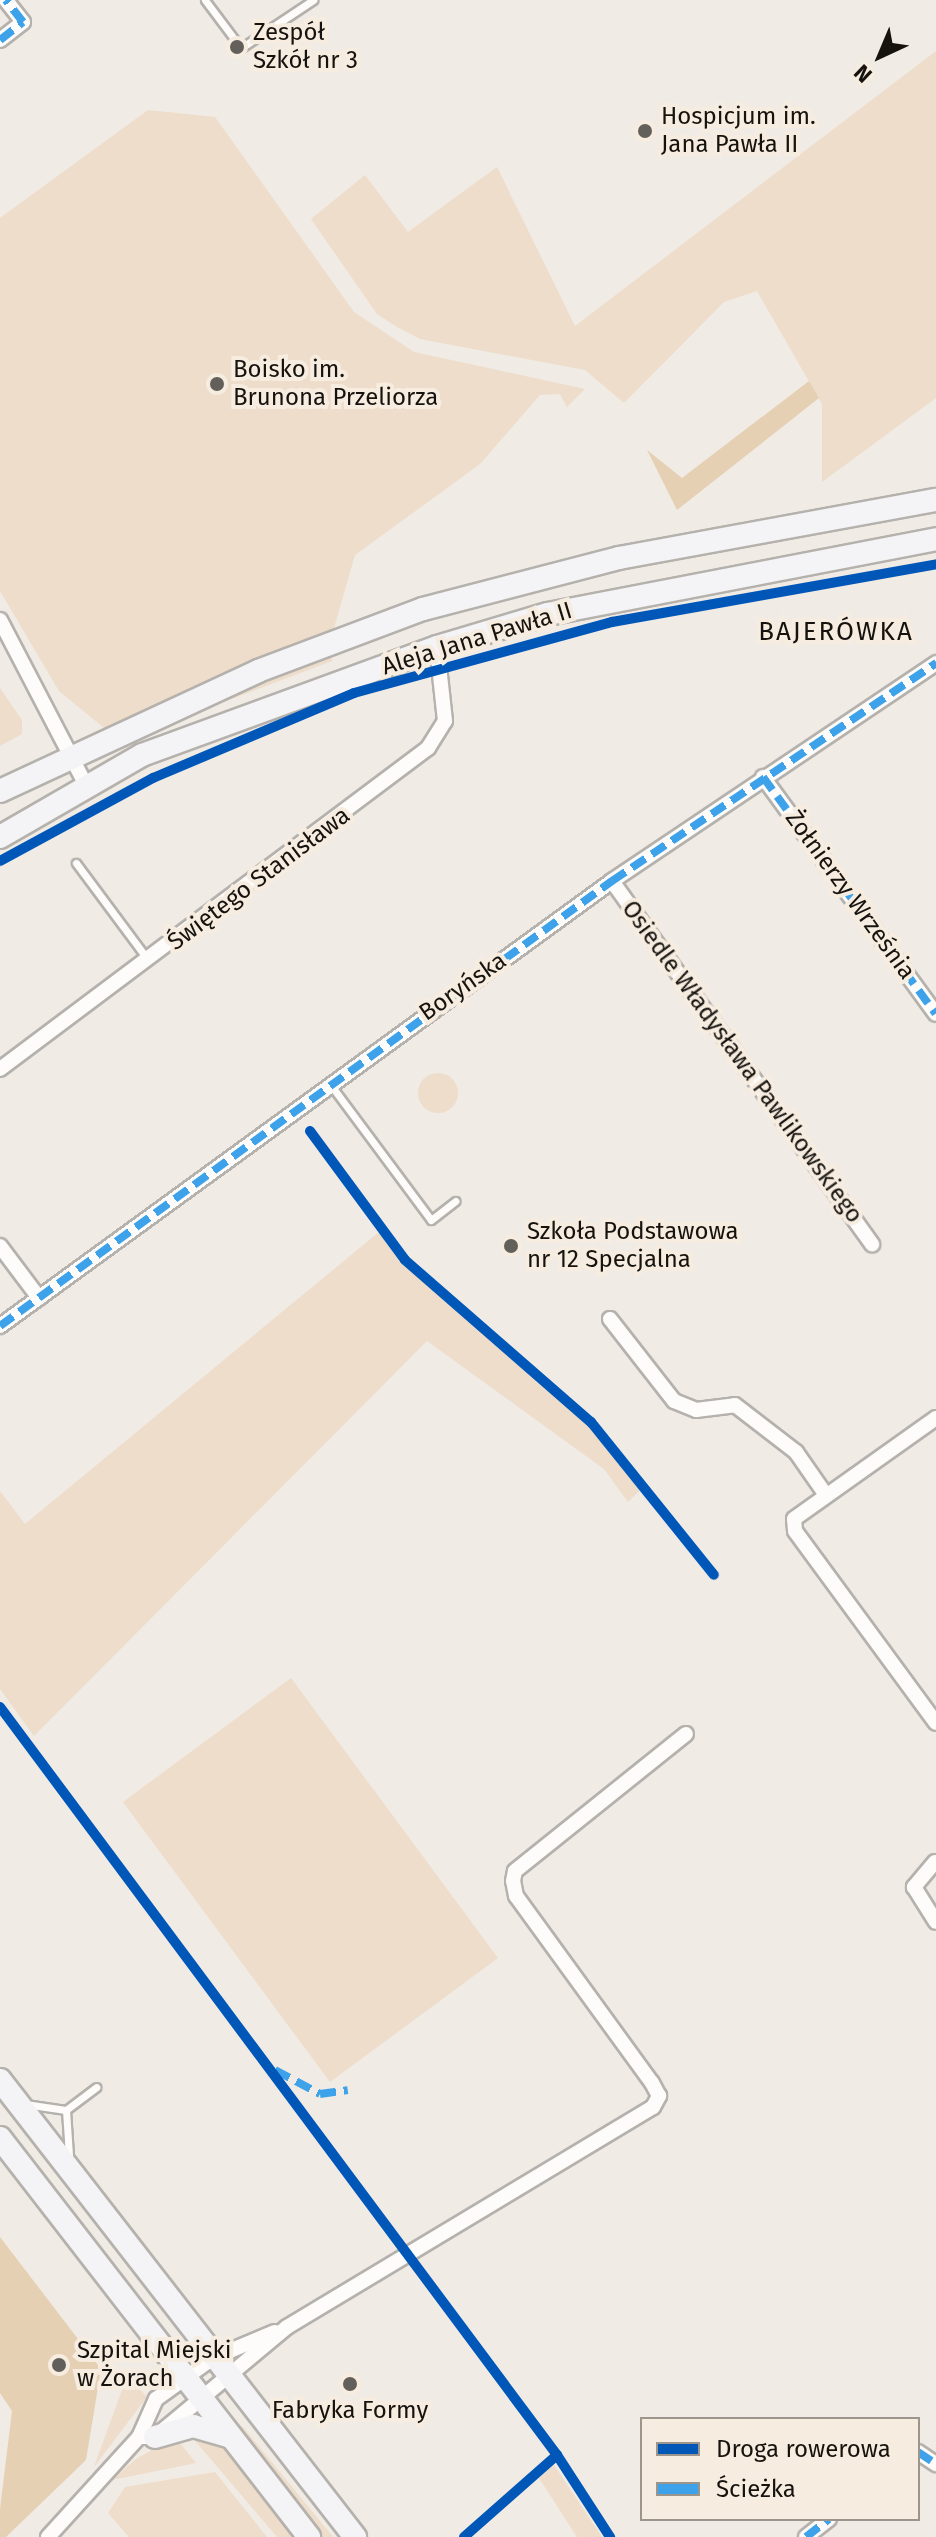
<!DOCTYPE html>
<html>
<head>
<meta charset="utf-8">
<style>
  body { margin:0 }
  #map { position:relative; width:936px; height:2537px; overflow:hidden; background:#f1ebe5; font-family:"Fira Sans",sans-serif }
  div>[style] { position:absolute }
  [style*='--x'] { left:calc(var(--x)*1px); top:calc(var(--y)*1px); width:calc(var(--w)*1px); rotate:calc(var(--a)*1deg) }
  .green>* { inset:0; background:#edddca }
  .round { border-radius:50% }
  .forest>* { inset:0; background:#e5d0b4 }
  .roads { filter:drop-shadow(2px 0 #b5b1ac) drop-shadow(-2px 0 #b5b1ac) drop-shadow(0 2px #b5b1ac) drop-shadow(0 -2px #b5b1ac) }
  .lane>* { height:7px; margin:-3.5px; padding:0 3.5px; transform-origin:3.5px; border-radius:3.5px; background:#fdfcfb }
  .street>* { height:14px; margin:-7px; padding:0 7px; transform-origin:7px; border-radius:7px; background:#fdfcfb }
  .secondary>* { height:22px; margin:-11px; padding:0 11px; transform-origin:11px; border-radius:11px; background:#f4f4f6 }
  .quiet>* { height:8px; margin-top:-4px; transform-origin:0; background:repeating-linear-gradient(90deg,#3da2ea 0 16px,transparent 0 24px) }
  .cycleway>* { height:10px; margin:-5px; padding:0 5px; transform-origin:5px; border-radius:5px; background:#0057b8 }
  .dots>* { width:22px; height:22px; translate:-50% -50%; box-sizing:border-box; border:4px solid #f6ece0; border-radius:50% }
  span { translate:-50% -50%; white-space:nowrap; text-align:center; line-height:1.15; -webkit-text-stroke:8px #f6ece0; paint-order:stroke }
  .poi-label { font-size:24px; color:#16130f }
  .left { translate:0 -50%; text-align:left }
  .street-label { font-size:24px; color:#16130f }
  .neighbourhood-label { font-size:26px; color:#16130f; letter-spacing:2px }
  .legend { position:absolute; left:640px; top:2417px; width:280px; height:104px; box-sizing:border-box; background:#f6ece0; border:2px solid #9c958c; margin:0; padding:10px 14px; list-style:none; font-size:24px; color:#16130f }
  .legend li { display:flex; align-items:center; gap:16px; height:40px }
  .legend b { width:40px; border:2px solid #9c958c }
  .north { position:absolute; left:840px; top:16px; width:80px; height:80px; -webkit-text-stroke:6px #f6ece0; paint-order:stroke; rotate:224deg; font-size:22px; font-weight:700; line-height:32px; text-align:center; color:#16130f }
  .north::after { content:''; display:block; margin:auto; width:28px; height:36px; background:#16130f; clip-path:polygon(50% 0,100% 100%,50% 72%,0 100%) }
</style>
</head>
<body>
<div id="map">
  <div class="green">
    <i style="clip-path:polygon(936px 51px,936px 398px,822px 482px,822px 404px,757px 291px,724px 302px,624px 403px,585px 370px,420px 339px,397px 327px,377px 314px,311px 219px,365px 175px,408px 232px,497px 167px,575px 326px)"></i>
    <i style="clip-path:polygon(148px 110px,215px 117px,354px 312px,414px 352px,585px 389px,567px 407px,560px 394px,540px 395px,480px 464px,355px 555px,330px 642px,332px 661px,120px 741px,59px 691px,0 591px,0 218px)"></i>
    <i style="clip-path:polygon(0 688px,22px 720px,22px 734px,0 746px)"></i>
    <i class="round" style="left:418px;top:1073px;width:40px;height:40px"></i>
    <i style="clip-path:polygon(379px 1232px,467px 1320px,590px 1424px,641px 1489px,628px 1502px,604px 1469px,427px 1341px,34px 1736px,0 1689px,0 1491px,25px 1524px)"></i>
    <i style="clip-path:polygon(291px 1678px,498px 1958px,330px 2082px,123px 1802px)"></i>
    <i style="clip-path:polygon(127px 2376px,147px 2397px,94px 2467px)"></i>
    <i style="clip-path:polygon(233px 2422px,243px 2427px,333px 2537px,323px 2537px)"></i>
    <i style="clip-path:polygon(191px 2436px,220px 2444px,295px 2537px,277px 2537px)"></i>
    <i style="clip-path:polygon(175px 2437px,196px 2463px,112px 2480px,136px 2459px)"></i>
    <i style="clip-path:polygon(554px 2465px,602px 2537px,577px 2537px,539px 2478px)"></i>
    <i style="clip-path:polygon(215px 2472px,267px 2537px,129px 2537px,108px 2513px,125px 2487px)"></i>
  </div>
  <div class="forest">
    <i style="clip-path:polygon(809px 381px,819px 398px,677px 510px,647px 450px,682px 478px)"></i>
    <i style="clip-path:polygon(0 2237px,101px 2369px,86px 2460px,6px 2537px,0 2537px,0 2509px,12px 2411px,0 2393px)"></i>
  </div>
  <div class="roads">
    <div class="lane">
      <i style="--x:205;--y:0;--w:60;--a:53.1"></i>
      <i style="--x:241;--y:48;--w:87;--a:-33.7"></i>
      <i style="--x:76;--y:863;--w:121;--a:53.4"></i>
      <i style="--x:330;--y:1084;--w:169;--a:53.4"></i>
      <i style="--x:431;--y:1220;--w:31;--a:-38"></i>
      <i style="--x:25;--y:2104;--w:41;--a:8.3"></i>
      <i style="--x:66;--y:2110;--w:45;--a:86.2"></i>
      <i style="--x:66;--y:2110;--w:38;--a:-37"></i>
    </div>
    <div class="street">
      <i style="--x:0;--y:40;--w:29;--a:-38"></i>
      <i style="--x:23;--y:22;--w:28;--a:-128"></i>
      <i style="--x:0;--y:620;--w:186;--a:62.5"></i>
      <i style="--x:763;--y:777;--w:293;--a:53.9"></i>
      <i style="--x:612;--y:881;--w:447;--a:54.4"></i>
      <i style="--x:0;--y:1069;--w:535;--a:-36.87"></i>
      <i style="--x:428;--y:748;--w:32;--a:-58"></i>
      <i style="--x:445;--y:721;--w:74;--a:-96.2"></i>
      <i style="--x:0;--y:1246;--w:65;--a:53.1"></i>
      <i style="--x:610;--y:1319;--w:104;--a:52"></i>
      <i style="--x:674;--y:1401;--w:24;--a:22"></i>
      <i style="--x:696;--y:1410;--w:39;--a:-7"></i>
      <i style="--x:735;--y:1405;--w:77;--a:37.6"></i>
      <i style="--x:796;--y:1452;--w:52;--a:55.1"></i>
      <i style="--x:0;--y:1326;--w:757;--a:-36.02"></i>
      <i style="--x:612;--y:881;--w:391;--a:-33.9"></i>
      <i style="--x:936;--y:1418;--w:174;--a:144.6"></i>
      <i style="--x:794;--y:1519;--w:12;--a:85"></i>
      <i style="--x:795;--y:1531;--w:238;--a:53.7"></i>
      <i style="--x:935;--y:1862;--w:33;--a:130"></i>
      <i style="--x:914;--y:1887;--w:41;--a:57.8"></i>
      <i style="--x:139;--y:2437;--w:16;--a:0"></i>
      <i style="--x:155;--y:2437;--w:172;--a:-39.8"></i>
      <i style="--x:287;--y:2327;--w:427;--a:-31"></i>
      <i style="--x:653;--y:2107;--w:13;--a:-61"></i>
      <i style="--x:659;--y:2096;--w:15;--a:-118"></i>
      <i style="--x:652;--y:2083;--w:231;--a:-126"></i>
      <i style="--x:516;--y:1896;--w:15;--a:-101"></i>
      <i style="--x:513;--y:1881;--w:10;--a:-79"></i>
      <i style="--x:515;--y:1871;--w:219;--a:-38.7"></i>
      <i style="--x:918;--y:2452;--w:22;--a:34"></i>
      <i style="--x:48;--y:2537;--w:135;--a:-47.7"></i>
      <i style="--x:139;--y:2437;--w:42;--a:-65.9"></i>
      <i style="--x:156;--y:2399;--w:70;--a:-35.7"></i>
      <i style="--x:213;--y:2358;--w:67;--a:-22.8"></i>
      <i style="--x:806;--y:2537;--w:29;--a:-38"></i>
    </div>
    <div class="secondary">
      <i style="--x:0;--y:791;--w:285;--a:-24.9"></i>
      <i style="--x:258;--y:671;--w:176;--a:-20.6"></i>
      <i style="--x:423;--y:609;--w:203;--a:-14.6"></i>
      <i style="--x:619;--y:558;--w:322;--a:-10.4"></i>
      <i style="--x:0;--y:837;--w:164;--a:-30"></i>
      <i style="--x:142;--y:755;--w:314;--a:-20.1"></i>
      <i style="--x:437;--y:647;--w:116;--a:-16.6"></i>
      <i style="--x:548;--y:614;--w:395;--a:-10.9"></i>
      <i style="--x:0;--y:2080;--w:579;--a:52.16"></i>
      <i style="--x:0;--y:2138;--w:505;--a:52.24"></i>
      <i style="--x:155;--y:2437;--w:40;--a:-16"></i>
      <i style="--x:193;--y:2426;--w:36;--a:16"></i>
    </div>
  </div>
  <div class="quiet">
    <i style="--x:0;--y:40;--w:29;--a:-38"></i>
    <i style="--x:23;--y:22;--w:28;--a:-128"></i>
    <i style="--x:763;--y:777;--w:293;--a:53.9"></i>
    <i style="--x:0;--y:1326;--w:757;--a:-36.02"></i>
    <i style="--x:612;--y:881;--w:391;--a:-33.9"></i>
    <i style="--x:275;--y:2070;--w:51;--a:28.1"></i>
    <i style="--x:320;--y:2094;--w:28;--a:-8"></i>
    <i style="--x:918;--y:2452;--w:22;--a:34"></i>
    <i style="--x:806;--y:2537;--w:29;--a:-38"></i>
  </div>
  <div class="cycleway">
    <i style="--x:0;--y:861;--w:174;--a:-28.5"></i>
    <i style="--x:153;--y:778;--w:218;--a:-22.9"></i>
    <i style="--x:354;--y:693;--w:268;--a:-15.4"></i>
    <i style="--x:612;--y:622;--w:329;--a:-10.1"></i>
    <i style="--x:310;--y:1131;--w:160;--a:53.6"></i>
    <i style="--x:405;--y:1260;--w:247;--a:41.1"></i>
    <i style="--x:591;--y:1422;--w:196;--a:51.2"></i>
    <i style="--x:0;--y:1707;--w:933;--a:53.33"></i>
    <i style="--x:557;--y:2455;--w:98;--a:57.1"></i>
    <i style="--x:464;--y:2537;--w:124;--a:-41.4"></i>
  </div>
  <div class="dots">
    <i style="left:237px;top:47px;background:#635f5a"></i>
    <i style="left:645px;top:131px;background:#635f5a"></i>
    <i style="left:217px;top:384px;background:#635f5a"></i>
    <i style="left:511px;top:1246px;background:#635f5a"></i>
    <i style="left:59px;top:2365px;background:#635f5a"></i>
    <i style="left:350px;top:2384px;background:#635f5a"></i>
  </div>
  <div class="poi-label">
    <span class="left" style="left:253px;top:47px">Zespół<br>Szkół nr 3</span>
    <span class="left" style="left:661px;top:131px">Hospicjum im.<br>Jana Pawła II</span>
    <span class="left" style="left:233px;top:384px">Boisko im.<br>Brunona Przeliorza</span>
    <span class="left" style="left:527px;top:1246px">Szkoła Podstawowa<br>nr 12 Specjalna</span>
    <span class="left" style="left:77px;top:2365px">Szpital Miejski<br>w Żorach</span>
    <span style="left:350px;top:2411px">Fabryka Formy</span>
  </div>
  <div class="street-label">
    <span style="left:477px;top:639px;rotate:-17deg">Aleja Jana Pawła II</span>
    <span style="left:259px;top:879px;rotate:-37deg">Świętego Stanisława</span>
    <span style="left:850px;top:895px;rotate:54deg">Żołnierzy Września</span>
    <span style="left:463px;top:987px;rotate:-35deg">Boryńska</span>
    <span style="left:742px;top:1062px;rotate:54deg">Osiedle Władysława Pawlikowskiego</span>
  </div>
  <div class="neighbourhood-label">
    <span style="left:836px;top:632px">BAJERÓWKA</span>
  </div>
  <ul class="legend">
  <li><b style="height:10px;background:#0057b8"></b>Droga rowerowa</li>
  <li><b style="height:10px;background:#3da2ea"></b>Ścieżka</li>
  </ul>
  <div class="north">N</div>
</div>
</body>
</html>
